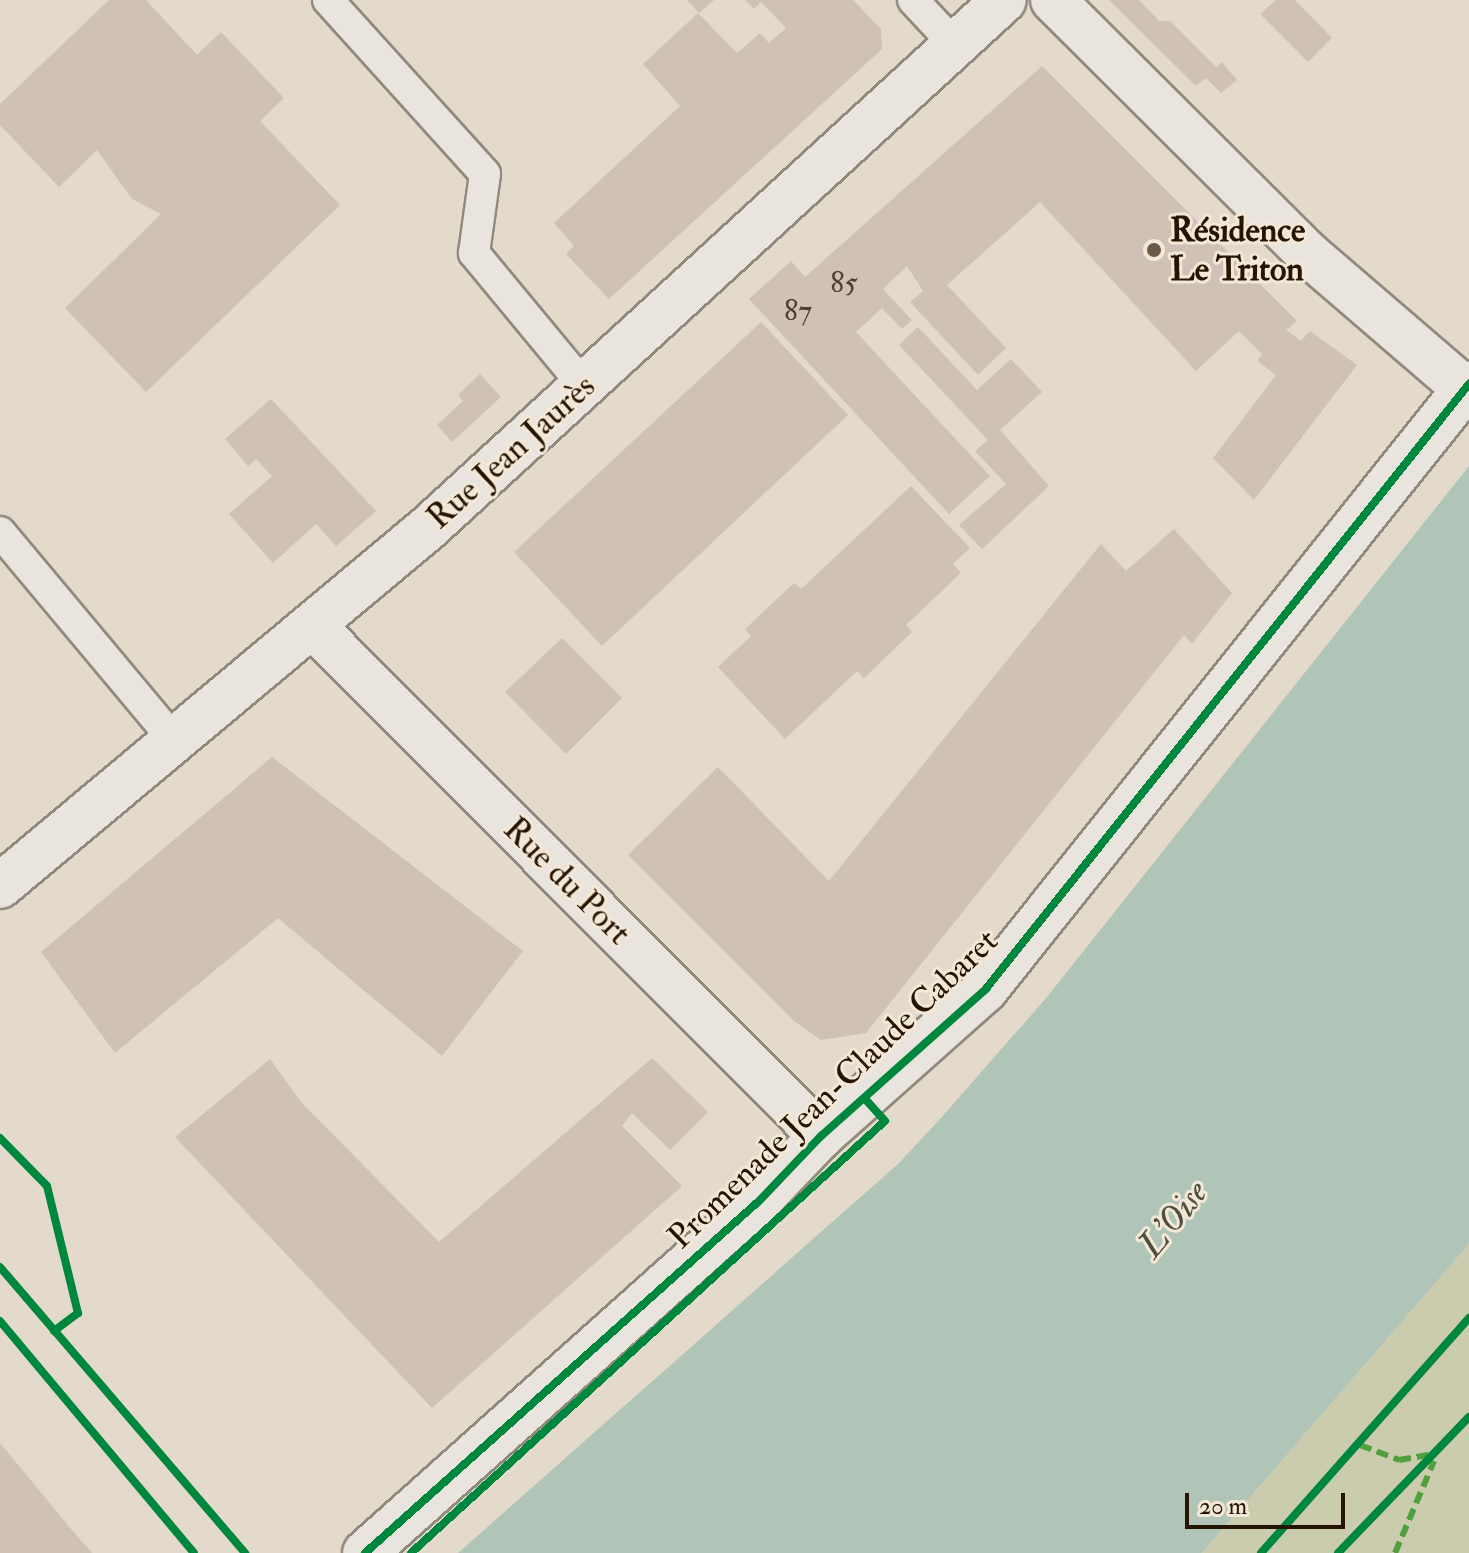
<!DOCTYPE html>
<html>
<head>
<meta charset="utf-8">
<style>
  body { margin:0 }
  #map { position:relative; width:1469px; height:1553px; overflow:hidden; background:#e3dacc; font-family:"IM FELL Double Pica",serif }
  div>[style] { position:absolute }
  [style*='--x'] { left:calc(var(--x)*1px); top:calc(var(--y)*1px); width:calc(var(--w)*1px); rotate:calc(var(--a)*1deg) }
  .green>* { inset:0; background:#cbccad }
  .water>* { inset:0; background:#b0c5b7 }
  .building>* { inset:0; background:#cfc1b5 }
  .roads { filter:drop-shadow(2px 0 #90897e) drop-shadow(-2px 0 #90897e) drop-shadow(0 2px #90897e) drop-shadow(0 -2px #90897e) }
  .lane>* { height:30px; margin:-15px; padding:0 15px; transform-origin:15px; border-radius:15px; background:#e9e4dd }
  .street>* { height:44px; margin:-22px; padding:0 22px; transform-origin:22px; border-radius:22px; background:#e9e4dd }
  .secondary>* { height:44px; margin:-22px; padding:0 22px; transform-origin:22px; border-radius:22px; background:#e9e4dd }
  .quiet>* { height:6px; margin-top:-3px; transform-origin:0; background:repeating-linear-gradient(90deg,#50a03d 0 12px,transparent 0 18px) }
  .cycleway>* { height:8px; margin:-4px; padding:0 4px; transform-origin:4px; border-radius:4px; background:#00873e }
  .dots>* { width:22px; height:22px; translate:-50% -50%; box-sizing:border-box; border:4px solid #f3e8d7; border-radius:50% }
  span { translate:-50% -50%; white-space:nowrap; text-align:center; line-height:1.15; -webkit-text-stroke:6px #f3e8d7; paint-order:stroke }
  .number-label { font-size:30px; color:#503f30 }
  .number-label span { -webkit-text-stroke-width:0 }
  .poi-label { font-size:34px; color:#261403; font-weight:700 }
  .left { translate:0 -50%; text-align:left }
  .street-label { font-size:34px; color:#261403 }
  .water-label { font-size:36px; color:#4f4f3f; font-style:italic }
  .scale { position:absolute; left:1185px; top:1493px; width:160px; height:36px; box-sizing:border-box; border:4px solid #261403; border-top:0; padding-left:10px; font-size:24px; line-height:28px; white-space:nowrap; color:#261403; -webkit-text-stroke:6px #f3e8d7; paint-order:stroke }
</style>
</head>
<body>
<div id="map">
  <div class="green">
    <i style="clip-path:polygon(1469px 1244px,1469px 1553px,1202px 1553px)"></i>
  </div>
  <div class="water">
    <i style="clip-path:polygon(1469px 466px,1469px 1244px,1202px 1553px,458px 1553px,899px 1163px,941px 1118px,1047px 997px)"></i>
  </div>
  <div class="building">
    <i style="clip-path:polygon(109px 0,146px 0,197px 55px,221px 32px,284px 98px,260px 121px,340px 205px,146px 392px,65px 308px,161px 214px,132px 199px,97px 150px,59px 187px,0 125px,0 104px)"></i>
    <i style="clip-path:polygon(687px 0,714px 0,699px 13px)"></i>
    <i style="clip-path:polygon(745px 0,853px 0,881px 29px,882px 49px,609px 299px,566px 254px,574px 246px,554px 223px,680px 106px,643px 64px,698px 13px,737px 53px,760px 33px,769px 43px,786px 28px,761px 2px,754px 9px)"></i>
    <i style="clip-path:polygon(1109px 0,1139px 0,1159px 21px,1170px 21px,1216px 67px,1222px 62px,1237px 80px,1221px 93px,1206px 78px,1196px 86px)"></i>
    <i style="clip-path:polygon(1276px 0,1295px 0,1332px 38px,1308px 62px,1260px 14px)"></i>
    <i style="clip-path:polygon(1042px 66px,1297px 321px,1286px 330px,1301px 341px,1310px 331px,1357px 365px,1254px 500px,1213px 458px,1276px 375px,1257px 361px,1262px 354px,1239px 331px,1196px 371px,1040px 202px,947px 285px,1006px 348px,978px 375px,910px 302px,923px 291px,907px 266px,883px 289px,912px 320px,902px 329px,882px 308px,856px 332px,990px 476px,949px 514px,749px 299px,791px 261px,805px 277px)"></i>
    <i style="clip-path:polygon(761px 322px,848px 415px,602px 646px,514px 552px)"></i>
    <i style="clip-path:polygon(918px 327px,977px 390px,1011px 359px,1042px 392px,1000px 430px,1049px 486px,982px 549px,959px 525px,1006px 484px,975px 451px,988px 440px,899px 345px)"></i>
    <i style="clip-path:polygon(480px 374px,501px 397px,452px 442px,437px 425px,463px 401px,458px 395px)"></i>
    <i style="clip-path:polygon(271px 399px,376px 511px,336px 546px,316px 524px,273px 563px,229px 514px,272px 476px,256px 459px,248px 466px,225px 439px)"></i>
    <i style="clip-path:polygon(911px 486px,970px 548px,953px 564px,961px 573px,906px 625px,912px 632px,864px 678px,857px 671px,785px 739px,718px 667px,751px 636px,745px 629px,794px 583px,801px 589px)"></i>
    <i style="clip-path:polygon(1174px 529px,1232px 593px,1192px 644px,1184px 635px,866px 1033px,821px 1040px,794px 1021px,628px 855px,718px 767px,829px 881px,1101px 544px,1126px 571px)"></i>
    <i style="clip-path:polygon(562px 638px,622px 698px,566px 754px,505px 692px)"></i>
    <i style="clip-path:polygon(272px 757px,523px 951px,442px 1056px,278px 918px,115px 1053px,41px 952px)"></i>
    <i style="clip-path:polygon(652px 1058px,708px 1112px,670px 1150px,632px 1113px,622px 1126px,682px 1186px,432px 1408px,175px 1137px,270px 1059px,301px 1102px,439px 1242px)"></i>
    <i style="clip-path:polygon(0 1443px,72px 1530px,92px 1553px,0 1553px)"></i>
  </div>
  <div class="roads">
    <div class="lane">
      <i style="--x:328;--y:0;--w:234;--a:47.9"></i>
      <i style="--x:485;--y:174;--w:80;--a:97.9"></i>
      <i style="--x:474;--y:253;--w:173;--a:50.4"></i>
      <i style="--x:913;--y:0;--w:63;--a:46.9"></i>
      <i style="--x:0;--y:532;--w:273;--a:50.1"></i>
    </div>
    <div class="street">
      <i style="--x:1053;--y:0;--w:359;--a:44.9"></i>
      <i style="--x:1307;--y:253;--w:208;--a:40.7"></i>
      <i style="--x:365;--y:1553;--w:528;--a:-41.78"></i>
      <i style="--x:759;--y:1201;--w:90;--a:-46.4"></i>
    </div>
    <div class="secondary">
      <i style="--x:313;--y:626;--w:720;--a:45.11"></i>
      <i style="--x:821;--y:1136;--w:220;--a:-41.7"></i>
      <i style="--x:985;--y:990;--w:776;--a:-51.39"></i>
      <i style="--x:0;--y:886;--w:558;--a:-39.91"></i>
      <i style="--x:428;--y:528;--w:781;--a:-42.51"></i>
    </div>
  </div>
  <div class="quiet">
    <i style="--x:1360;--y:1445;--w:42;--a:21"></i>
    <i style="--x:1399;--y:1460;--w:35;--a:-10"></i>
    <i style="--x:1395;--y:1553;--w:100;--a:-67"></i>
  </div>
  <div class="cycleway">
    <i style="--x:0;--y:1138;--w:67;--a:45.6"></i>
    <i style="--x:47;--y:1186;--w:131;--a:76.3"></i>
    <i style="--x:78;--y:1313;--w:30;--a:143"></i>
    <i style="--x:0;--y:1267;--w:377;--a:49.4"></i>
    <i style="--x:0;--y:1321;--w:302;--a:50.1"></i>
    <i style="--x:365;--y:1553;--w:528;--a:-41.78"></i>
    <i style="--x:759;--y:1201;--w:90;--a:-46.4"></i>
    <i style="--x:821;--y:1136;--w:220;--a:-41.7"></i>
    <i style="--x:985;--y:990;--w:776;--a:-51.39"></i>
    <i style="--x:411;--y:1553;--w:641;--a:-42.35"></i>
    <i style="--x:885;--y:1121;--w:31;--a:-132"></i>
    <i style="--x:1261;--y:1553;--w:314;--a:-48.5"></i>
    <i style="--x:1338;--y:1553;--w:189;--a:-46.1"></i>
  </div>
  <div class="dots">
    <i style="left:1154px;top:250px;background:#685949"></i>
  </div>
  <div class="number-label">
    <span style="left:844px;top:283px">85</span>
    <span style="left:798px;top:311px">87</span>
  </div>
  <div class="poi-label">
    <span class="left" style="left:1170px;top:250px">Résidence<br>Le Triton</span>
  </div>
  <div class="street-label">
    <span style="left:511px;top:452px;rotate:-42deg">Rue Jean Jaurès</span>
    <span style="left:567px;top:881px;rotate:45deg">Rue du Port</span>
    <span style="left:833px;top:1089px;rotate:-44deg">Promenade Jean-Claude Cabaret</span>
  </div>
  <div class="water-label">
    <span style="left:1173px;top:1219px;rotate:-51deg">L'Oise</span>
  </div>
  <div class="scale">20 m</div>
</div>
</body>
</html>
